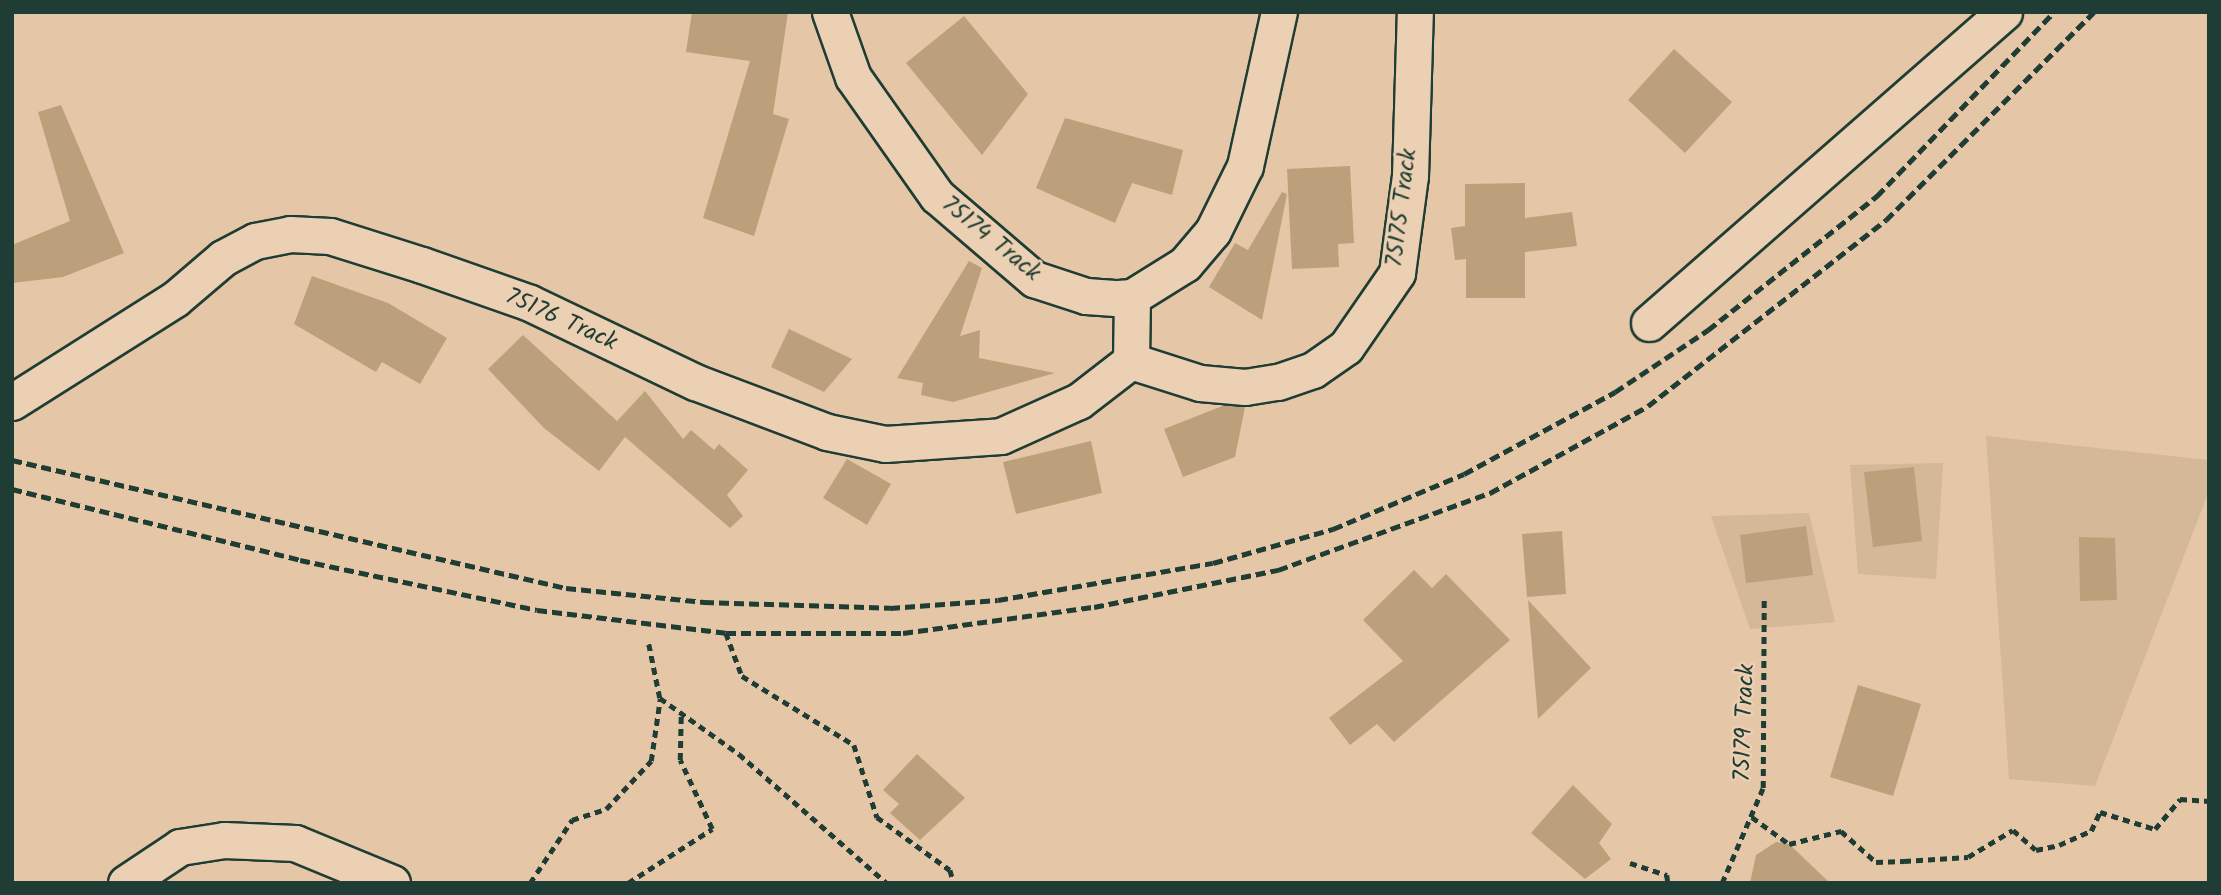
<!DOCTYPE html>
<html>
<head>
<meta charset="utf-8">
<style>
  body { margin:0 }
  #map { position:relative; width:2221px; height:895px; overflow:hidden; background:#e5c6a6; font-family:Kalam,sans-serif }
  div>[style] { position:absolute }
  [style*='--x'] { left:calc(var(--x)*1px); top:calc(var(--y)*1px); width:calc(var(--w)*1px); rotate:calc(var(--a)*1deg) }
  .built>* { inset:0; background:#d5b897 }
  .building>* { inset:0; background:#bca07b }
  .path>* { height:4.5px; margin-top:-2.25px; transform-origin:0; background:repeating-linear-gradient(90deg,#1f3d34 0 7px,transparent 0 12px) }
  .roads { filter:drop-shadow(2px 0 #1f3d34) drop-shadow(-2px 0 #1f3d34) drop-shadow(0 2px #1f3d34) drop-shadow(0 -2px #1f3d34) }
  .street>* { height:35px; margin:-17.5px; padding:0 17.5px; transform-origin:17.5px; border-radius:17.5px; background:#ecd0b3 }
  .rail>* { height:5px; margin-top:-2.5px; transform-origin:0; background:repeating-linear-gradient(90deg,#1f3d34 0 10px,transparent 0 15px) }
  span { translate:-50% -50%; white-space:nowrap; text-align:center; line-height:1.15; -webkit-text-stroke:5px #ecd0b3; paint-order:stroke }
  .street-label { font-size:24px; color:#1f3d34 }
  .frame { position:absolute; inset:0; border:14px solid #1f3d34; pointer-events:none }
</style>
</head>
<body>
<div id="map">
  <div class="built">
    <i style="clip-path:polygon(1986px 436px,2209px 460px,2209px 491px,2095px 786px,2009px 779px)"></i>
    <i style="clip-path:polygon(1943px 463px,1936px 579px,1858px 574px,1850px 465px)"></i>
    <i style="clip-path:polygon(1809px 513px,1835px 622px,1750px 629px,1711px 516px)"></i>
  </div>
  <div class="building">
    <i style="clip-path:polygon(692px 12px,788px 12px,773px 114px,789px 119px,754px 236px,703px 218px,750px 61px,686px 52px)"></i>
    <i style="clip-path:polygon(964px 16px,1028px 94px,982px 155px,906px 63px)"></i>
    <i style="clip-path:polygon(1674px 49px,1732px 102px,1685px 153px,1628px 100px)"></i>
    <i style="clip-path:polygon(61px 105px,124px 253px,63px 277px,12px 283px,12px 245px,70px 221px,38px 112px)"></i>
    <i style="clip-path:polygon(1065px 118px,1183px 150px,1172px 195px,1132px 183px,1115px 223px,1036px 188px)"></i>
    <i style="clip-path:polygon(1350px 166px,1354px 243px,1338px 244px,1339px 267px,1292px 269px,1287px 169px)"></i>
    <i style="clip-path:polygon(1525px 183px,1525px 218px,1572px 212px,1577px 246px,1525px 252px,1525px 298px,1466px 298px,1466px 259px,1455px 260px,1451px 228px,1465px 226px,1465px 184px)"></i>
    <i style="clip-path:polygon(1282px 192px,1287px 194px,1262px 320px,1209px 287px,1235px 243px,1248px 250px)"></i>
    <i style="clip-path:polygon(969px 261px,982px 268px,960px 336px,980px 330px,979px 358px,1055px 373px,953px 402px,921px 395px,923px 383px,897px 378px)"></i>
    <i style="clip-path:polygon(312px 276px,388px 303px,447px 338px,420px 384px,382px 362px,376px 372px,294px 324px)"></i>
    <i style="clip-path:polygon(789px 329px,852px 359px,824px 392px,771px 367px)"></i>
    <i style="clip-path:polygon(523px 335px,617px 421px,645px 391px,683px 439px,691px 430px,714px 450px,719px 444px,748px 470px,727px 495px,743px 516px,730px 528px,625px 437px,599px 471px,544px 428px,488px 369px)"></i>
    <i style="clip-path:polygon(1225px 405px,1245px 407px,1235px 457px,1183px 477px,1164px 429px)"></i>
    <i style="clip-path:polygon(1091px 441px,1102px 493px,1016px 514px,1003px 462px)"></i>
    <i style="clip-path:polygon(847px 459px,891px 484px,867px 525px,823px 498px)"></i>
    <i style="clip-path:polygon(1914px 467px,1922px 541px,1873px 547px,1864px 472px)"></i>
    <i style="clip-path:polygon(1806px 526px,1813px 575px,1746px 583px,1740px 535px)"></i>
    <i style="clip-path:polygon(1562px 531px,1566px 594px,1527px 597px,1522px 534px)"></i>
    <i style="clip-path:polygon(2079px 537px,2115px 538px,2117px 600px,2080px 601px)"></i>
    <i style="clip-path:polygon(1414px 570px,1432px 588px,1446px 574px,1510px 640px,1394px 742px,1377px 724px,1350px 745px,1329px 718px,1403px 661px,1363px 620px)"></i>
    <i style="clip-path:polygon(1528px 600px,1591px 668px,1538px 719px)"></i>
    <i style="clip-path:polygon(1858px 685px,1921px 704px,1893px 796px,1830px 777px)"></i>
    <i style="clip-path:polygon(917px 754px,965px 798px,920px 840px,890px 813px,899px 804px,883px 790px)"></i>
    <i style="clip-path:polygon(1573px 785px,1612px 824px,1599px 843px,1611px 859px,1585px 879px,1531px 833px)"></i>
    <i style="clip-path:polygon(1776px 842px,1789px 844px,1830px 883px,1750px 883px,1756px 855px)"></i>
  </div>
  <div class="path">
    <i style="--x:726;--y:633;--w:46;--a:69.6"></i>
    <i style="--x:742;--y:676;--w:132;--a:31.6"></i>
    <i style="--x:854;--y:745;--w:76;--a:72.3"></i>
    <i style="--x:877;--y:817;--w:90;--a:36"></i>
    <i style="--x:950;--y:870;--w:14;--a:73"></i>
    <i style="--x:649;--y:644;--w:55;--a:78.5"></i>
    <i style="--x:660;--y:698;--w:97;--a:35.3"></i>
    <i style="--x:739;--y:754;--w:196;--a:41.1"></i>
    <i style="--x:1752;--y:817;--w:46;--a:36.1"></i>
    <i style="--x:1789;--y:844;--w:54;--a:-14"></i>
    <i style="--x:1841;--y:831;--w:47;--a:41.5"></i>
    <i style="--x:1876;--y:862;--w:28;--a:-2"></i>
    <i style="--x:1904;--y:861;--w:64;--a:-3.6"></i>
    <i style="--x:1968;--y:857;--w:52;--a:-31"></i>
    <i style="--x:2013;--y:830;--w:30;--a:41"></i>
    <i style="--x:2036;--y:850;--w:24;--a:-12"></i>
    <i style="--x:2059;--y:845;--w:35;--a:-24"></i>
    <i style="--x:2091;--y:831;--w:21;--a:-65"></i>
    <i style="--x:2100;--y:812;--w:58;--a:17.2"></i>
    <i style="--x:2155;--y:829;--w:39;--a:-50"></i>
    <i style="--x:2180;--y:799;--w:29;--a:4"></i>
    <i style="--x:1630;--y:863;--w:39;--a:18"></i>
    <i style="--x:1667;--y:875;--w:8;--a:83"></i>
    <i style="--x:530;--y:883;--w:76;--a:-56.3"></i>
    <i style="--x:572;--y:820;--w:36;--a:-18"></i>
    <i style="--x:606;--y:809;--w:66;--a:-46.8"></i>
    <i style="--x:651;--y:761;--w:63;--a:-81.7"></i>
    <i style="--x:628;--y:883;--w:100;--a:-32.7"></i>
    <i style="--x:712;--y:829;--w:76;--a:-114.9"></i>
    <i style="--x:680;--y:760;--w:45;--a:-88.7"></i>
    <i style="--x:1722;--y:883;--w:103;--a:-66.7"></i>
    <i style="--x:1763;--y:788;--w:189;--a:-89.7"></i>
  </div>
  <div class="roads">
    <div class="street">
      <i style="--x:830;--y:12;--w:69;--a:70.5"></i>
      <i style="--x:853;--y:77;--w:146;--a:54.8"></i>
      <i style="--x:937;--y:196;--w:128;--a:40.6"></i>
      <i style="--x:1034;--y:279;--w:55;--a:18.1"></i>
      <i style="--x:1086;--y:296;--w:32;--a:4"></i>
      <i style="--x:1118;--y:298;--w:14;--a:-4"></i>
      <i style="--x:1132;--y:297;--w:62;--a:-31.9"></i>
      <i style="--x:1185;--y:264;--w:43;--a:-49.7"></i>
      <i style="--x:1213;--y:231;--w:72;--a:-63.8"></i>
      <i style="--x:1245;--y:166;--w:158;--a:-77.6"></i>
      <i style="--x:1132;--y:297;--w:64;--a:90.9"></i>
      <i style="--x:1131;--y:361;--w:72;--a:17.7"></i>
      <i style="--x:1200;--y:383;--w:45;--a:5.1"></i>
      <i style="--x:1245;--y:387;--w:33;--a:-9"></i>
      <i style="--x:1278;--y:382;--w:37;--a:-19"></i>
      <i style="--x:1313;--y:370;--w:40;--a:-34.9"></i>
      <i style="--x:1346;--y:347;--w:90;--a:-55.4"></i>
      <i style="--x:1397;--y:273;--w:98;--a:-82.4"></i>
      <i style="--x:1410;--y:176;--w:164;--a:-88.3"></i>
      <i style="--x:1649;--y:323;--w:472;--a:-41.2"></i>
      <i style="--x:12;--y:402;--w:193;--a:-32.3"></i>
      <i style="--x:175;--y:299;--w:63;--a:-40.5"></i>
      <i style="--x:223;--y:258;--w:36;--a:-28"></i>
      <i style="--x:255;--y:241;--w:36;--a:-11"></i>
      <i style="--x:290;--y:234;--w:40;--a:2.9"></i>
      <i style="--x:330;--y:236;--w:96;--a:17.5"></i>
      <i style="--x:422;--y:265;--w:114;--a:19.4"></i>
      <i style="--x:530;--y:303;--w:183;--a:25.6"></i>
      <i style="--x:695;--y:382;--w:141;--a:20.7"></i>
      <i style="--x:827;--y:432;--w:59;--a:11.7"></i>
      <i style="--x:885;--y:444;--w:116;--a:-3.9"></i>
      <i style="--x:1001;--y:436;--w:85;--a:-24.2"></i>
      <i style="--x:1079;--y:401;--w:66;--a:-37.6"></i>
      <i style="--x:126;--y:883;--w:65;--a:-33.7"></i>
      <i style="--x:180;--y:847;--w:45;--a:-9"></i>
      <i style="--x:224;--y:840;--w:71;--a:2.4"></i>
      <i style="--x:295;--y:843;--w:105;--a:22.4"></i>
    </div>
  </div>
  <div class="rail">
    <i style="--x:12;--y:460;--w:569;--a:13.01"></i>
    <i style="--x:566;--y:588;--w:139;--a:5.8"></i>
    <i style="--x:704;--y:602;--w:186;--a:1.8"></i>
    <i style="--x:890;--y:608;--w:108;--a:-4.2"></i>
    <i style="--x:998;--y:600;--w:218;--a:-9.8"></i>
    <i style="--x:1213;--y:563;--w:125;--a:-15.8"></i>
    <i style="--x:1333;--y:529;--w:142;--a:-22.8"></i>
    <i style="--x:1464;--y:474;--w:172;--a:-28.5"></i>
    <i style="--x:1615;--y:392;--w:112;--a:-33.7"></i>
    <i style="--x:1708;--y:330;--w:216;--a:-38.4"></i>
    <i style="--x:1877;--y:196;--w:255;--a:-46.1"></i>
    <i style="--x:12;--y:489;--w:297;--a:13.8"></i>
    <i style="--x:300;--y:560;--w:242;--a:11.9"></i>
    <i style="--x:537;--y:610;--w:190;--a:6.9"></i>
    <i style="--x:726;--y:633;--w:177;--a:0"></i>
    <i style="--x:903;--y:633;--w:193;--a:-7.8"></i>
    <i style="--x:1094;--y:607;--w:188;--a:-11.4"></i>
    <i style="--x:1278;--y:570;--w:226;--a:-20"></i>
    <i style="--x:1490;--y:493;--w:180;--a:-28.8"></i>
    <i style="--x:1648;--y:406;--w:302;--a:-38"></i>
    <i style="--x:1886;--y:220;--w:294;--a:-45"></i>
  </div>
  <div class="street-label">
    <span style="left:1402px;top:208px;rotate:-83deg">75175 Track</span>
    <span style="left:991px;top:239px;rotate:39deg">75174 Track</span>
    <span style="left:561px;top:320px;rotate:24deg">75176 Track</span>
    <span style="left:1745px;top:723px;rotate:-88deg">75179 Track</span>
  </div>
  <div class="frame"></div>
</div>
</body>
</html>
